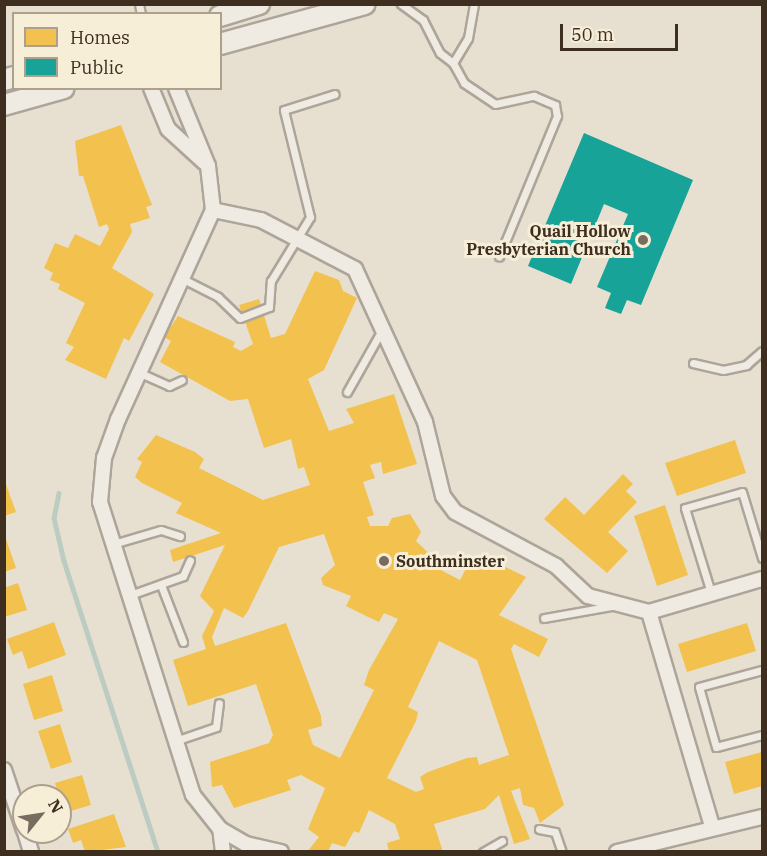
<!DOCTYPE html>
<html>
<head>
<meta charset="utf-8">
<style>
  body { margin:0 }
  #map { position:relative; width:767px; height:856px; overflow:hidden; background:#e7e0d1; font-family:"IBM Plex Serif",serif }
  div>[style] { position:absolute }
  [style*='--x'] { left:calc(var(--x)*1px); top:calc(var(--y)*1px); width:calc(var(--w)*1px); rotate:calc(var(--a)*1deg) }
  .homes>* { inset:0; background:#f2c14e }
  .public>* { inset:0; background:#17a398 }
  .stream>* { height:4.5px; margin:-2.25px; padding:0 2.25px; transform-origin:2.25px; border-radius:2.25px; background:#bcccc2 }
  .roads { filter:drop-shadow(2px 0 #ada599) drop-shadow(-2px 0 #ada599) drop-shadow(0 2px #ada599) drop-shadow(0 -2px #ada599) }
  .service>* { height:7px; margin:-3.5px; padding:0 3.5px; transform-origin:3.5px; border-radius:3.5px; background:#efebe3 }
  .minor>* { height:14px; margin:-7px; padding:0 7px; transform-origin:7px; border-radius:7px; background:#efebe3 }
  .secondary>* { height:20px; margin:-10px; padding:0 10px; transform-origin:10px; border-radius:10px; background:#efebe3 }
  .dots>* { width:16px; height:16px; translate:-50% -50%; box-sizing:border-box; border:3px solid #f7eed8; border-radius:50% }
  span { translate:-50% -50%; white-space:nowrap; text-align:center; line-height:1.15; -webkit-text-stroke:6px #f7eed8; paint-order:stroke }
  .poi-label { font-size:16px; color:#3d2e20; font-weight:700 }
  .right { translate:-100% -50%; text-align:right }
  .left { translate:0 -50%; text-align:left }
  .frame { position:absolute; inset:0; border:6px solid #3d2e20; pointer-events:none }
  .legend { position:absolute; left:12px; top:12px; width:210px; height:78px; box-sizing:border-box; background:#f7eed8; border:2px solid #ada18e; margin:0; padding:8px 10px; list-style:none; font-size:18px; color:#3d2e20 }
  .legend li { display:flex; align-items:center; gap:12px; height:30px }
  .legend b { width:30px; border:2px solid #ada18e }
  .north { position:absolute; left:12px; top:784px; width:60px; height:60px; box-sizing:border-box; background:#f7eed8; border:2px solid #ada18e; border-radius:50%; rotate:60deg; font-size:16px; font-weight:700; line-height:24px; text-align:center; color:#3d2e20 }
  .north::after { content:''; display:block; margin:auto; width:21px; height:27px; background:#786c5e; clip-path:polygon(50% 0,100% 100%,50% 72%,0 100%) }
  .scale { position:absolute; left:560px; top:24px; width:118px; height:27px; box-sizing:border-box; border:3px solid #3d2e20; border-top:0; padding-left:8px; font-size:18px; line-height:21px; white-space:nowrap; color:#3d2e20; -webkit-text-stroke:4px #f7eed8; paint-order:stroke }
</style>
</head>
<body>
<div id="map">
  <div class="homes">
    <i style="clip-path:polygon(121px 125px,152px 205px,146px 207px,150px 218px,130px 224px,132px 232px,112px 268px,154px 294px,129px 341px,124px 338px,106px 379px,65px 360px,74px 347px,66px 343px,85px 303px,58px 289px,60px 284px,50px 280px,53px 273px,44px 268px,55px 243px,68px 248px,75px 234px,100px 246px,109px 229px,107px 224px,99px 227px,83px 176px,79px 176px,75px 141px)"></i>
    <i style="clip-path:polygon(evenodd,315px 271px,339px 280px,343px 291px,357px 298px,324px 370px,308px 379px,329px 431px,354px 423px,346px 409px,394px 394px,417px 464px,383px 474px,381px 462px,370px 465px,375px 478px,363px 482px,374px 515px,367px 517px,370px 526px,388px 526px,392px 518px,410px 514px,421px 532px,416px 541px,436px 560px,433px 566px,460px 580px,471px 559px,493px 570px,497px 563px,526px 577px,499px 615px,548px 639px,539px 657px,514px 644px,511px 649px,564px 805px,540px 823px,534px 808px,523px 805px,520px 788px,511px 791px,530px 839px,514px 844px,499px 795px,485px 809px,434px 824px,443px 852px,389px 852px,387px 843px,400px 839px,395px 824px,369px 810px,359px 833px,354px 831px,345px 847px,332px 843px,328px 852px,307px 852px,319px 837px,308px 829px,325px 788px,301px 775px,287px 780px,291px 790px,234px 808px,222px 785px,212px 787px,210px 762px,269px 743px,273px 735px,256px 684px,188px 706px,173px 660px,206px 649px,202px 636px,214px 611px,200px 596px,225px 545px,173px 562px,170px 550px,221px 533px,176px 513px,182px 503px,142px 483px,135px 477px,142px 462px,137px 459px,156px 435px,195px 452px,204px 459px,199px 468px,263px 500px,310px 485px,304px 467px,298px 469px,291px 439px,264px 448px,248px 399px,230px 401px,160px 362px,171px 341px,164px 337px,178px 316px,235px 342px,233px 347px,241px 351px,253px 344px,239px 305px,259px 299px,271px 338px,285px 334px,315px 271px,324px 534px,335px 565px,321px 578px,323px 585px,351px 596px,346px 606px,366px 616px,379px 622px,384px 613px,398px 619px,369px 670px,364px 685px,374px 690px,340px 758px,313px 745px,308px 730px,322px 726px,321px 716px,286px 623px,215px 646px,212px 637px,224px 608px,243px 618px,248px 611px,279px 547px,324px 534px,315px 271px,439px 641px,477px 660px,509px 755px,479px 765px,477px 757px,467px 758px,428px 772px,420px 777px,424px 789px,416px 792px,387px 778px,416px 721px,418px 712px,408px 707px,439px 641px)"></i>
    <i style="clip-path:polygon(735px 440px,746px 473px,677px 496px,665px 463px)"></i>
    <i style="clip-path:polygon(623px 474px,633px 484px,626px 491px,637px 502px,608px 532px,628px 551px,607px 573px,544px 519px,565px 497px,584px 515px)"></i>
    <i style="clip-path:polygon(4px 479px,16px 512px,4px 516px)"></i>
    <i style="clip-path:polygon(665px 505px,688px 575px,657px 586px,634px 516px)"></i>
    <i style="clip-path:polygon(4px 533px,16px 568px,4px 572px)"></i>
    <i style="clip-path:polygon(18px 583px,27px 610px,4px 617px,4px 588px)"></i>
    <i style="clip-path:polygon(54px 622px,66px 655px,28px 669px,22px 651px,13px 655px,7px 639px)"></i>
    <i style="clip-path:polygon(747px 623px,756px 651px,687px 672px,678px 644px)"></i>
    <i style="clip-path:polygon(52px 675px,63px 711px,34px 720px,23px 684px)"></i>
    <i style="clip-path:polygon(60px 724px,72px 762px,51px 769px,38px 731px)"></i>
    <i style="clip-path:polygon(762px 752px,762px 786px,734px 794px,725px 762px)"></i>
    <i style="clip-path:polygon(82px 775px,91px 805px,64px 813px,55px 783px)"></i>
    <i style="clip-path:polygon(114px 814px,126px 847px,85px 852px,81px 840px,73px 843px,68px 829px)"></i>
  </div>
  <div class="public">
    <i style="clip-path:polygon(584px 133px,693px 180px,641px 305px,627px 300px,621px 314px,605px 308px,611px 293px,597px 287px,628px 214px,604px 204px,571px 284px,528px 266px)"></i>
  </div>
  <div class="stream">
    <i style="--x:59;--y:493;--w:25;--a:101"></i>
    <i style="--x:54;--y:518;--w:44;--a:76.9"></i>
    <i style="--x:64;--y:561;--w:306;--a:72.1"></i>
  </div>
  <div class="roads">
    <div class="service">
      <i style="--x:139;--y:4;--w:10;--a:79"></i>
      <i style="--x:401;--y:4;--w:27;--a:36"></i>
      <i style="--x:423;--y:20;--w:37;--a:63"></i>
      <i style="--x:440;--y:53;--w:16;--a:38"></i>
      <i style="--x:453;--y:63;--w:29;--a:-59"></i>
      <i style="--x:468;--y:38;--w:35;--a:-80"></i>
      <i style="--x:453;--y:63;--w:23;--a:61"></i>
      <i style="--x:464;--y:83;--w:37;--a:34"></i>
      <i style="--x:495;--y:104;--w:40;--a:-12"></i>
      <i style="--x:534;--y:96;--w:23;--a:23"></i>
      <i style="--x:555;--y:105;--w:11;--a:80"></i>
      <i style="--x:557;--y:116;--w:152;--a:112.4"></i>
      <i style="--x:183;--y:279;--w:39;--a:27"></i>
      <i style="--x:218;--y:297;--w:30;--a:44"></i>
      <i style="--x:240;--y:318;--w:31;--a:-21"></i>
      <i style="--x:269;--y:307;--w:26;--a:-86"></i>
      <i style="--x:271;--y:281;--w:75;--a:-58.6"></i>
      <i style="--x:310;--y:217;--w:110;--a:-103.7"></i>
      <i style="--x:284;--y:110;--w:53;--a:-17.4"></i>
      <i style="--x:693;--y:363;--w:31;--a:13"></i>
      <i style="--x:723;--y:370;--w:24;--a:-12"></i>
      <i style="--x:746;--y:365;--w:21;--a:-41"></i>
      <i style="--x:138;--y:372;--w:34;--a:24"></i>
      <i style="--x:169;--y:386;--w:14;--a:-25"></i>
      <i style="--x:347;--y:392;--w:73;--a:-60.6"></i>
      <i style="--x:113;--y:544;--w:50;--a:-16.3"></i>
      <i style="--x:161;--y:530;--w:20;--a:18"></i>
      <i style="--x:161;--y:585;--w:61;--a:68.9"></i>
      <i style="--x:130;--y:595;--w:56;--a:-19.7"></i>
      <i style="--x:183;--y:576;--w:17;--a:-66"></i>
      <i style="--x:712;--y:596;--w:92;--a:-107.1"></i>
      <i style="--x:685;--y:508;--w:59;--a:-15.7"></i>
      <i style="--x:742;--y:492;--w:69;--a:73.1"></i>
      <i style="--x:544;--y:618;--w:69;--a:-10"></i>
      <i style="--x:762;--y:670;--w:65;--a:164.9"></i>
      <i style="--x:699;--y:687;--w:62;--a:74.2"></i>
      <i style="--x:716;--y:747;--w:48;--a:-14.6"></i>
      <i style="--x:175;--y:741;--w:43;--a:-18.9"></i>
      <i style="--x:216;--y:727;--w:24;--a:-83"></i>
      <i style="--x:539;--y:829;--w:16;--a:11"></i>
      <i style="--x:555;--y:832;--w:21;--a:71"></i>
      <i style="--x:483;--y:852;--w:22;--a:-30"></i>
    </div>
    <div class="minor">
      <i style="--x:151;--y:88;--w:44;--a:67.5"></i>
      <i style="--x:168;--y:129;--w:49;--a:42.5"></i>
      <i style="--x:176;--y:88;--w:84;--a:67.7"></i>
      <i style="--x:208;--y:166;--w:44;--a:83.5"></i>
      <i style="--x:213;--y:210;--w:230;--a:114.4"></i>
      <i style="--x:118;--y:419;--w:41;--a:109.7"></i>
      <i style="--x:104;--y:458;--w:44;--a:95.2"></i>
      <i style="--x:100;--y:502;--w:307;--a:72.4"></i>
      <i style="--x:193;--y:795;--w:43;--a:51.5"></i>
      <i style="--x:213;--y:210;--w:49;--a:11.8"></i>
      <i style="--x:261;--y:220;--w:106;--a:27.5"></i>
      <i style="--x:355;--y:269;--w:168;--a:65.4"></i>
      <i style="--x:425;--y:422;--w:76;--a:76.3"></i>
      <i style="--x:443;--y:496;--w:20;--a:53"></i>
      <i style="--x:455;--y:512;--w:115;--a:28.1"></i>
      <i style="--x:556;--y:566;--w:44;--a:43.2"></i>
      <i style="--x:588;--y:596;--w:63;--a:14.7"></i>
      <i style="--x:649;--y:612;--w:223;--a:73.6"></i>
      <i style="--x:649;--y:612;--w:118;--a:-16.3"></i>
      <i style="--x:4;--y:770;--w:63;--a:71.6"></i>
      <i style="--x:25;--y:832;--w:21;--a:73"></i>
      <i style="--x:223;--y:852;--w:23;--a:-97"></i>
      <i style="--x:220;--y:829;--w:30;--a:30"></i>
      <i style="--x:246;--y:844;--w:36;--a:13"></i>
      <i style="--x:617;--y:852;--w:149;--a:-13.6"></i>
    </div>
    <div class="secondary">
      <i style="--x:220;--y:16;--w:41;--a:-17.1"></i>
      <i style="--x:220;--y:44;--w:150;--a:-15.4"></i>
      <i style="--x:4;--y:80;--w:10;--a:-17"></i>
      <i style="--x:4;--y:105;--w:62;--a:-15.8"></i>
    </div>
  </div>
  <div class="dots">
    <i style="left:643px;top:240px;background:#786c5e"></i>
    <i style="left:384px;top:561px;background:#786c5e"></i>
  </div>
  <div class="poi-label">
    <span class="right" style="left:631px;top:240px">Quail Hollow<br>Presbyterian Church</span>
    <span class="left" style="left:396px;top:561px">Southminster</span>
  </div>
  <div class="frame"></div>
  <ul class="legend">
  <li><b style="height:16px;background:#f2c14e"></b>Homes</li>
  <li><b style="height:16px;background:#17a398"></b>Public</li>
  </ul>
  <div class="north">N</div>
  <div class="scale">50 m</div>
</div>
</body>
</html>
